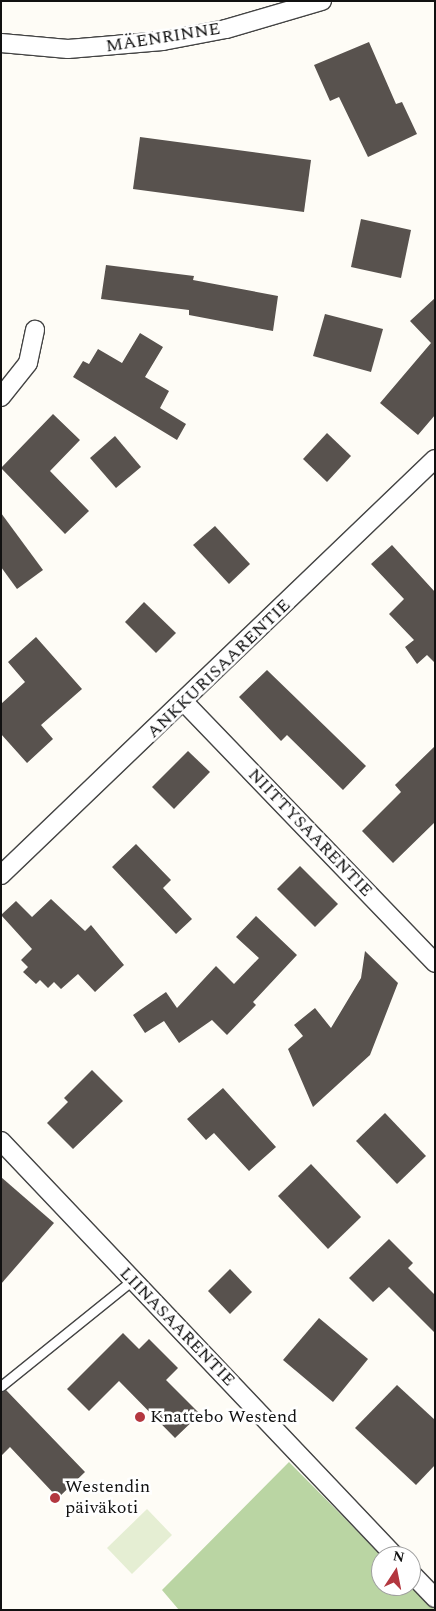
<!DOCTYPE html>
<html>
<head>
<meta charset="utf-8">
<style>
  body { margin:0 }
  #map { position:relative; width:436px; height:1611px; overflow:hidden; background:#fefcf6; font-family:Spectral,serif }
  div>[style] { position:absolute }
  [style*='--x'] { left:calc(var(--x)*1px); top:calc(var(--y)*1px); width:calc(var(--w)*1px); rotate:calc(var(--a)*1deg) }
  .forest>* { inset:0; background:#bad5a3 }
  .pitch>* { inset:0; background:#e5eed3 }
  .building>* { inset:0; background:#58524e }
  .roads { filter:drop-shadow(1px 0 #444) drop-shadow(-1px 0 #444) drop-shadow(0 1px #444) drop-shadow(0 -1px #444) }
  .service>* { height:9px; margin:-4.5px; padding:0 4.5px; transform-origin:4.5px; border-radius:4.5px; background:#fff }
  .minor>* { height:18px; margin:-9px; padding:0 9px; transform-origin:9px; border-radius:9px; background:#fff }
  .dots>* { width:14px; height:14px; translate:-50% -50%; box-sizing:border-box; border:2px solid #fff; border-radius:50% }
  span { translate:-50% -50%; white-space:nowrap; text-align:center; line-height:1.15; -webkit-text-stroke:5px #fff; paint-order:stroke }
  .street-label { font-size:18px; color:#111 }
  .poi-label { font-size:18px; color:#111 }
  .left { translate:0 -50%; text-align:left }
  .frame { position:absolute; inset:0; border:2px solid #111; pointer-events:none }
  .north { position:absolute; left:371px; top:1546px; width:50px; height:50px; box-sizing:border-box; background:#fff; border:1px solid #a0a0a0; border-radius:50%; rotate:11deg; font-size:14px; font-weight:700; line-height:20px; text-align:center; color:#111 }
  .north::after { content:''; display:block; margin:auto; width:18px; height:22px; background:#b3373f; clip-path:polygon(50% 0,100% 100%,50% 72%,0 100%) }
</style>
</head>
<body>
<div id="map">
  <div class="forest">
    <i style="clip-path:polygon(289px 1462px,382px 1556px,381px 1586px,411px 1586px,435px 1610px,179px 1610px,162px 1590px)"></i>
  </div>
  <div class="pitch">
    <i style="clip-path:polygon(147px 1509px,172px 1535px,132px 1574px,107px 1548px)"></i>
  </div>
  <div class="building">
    <i style="clip-path:polygon(369px 42px,396px 104px,402px 102px,417px 134px,368px 157px,339px 97px,330px 101px,314px 65px)"></i>
    <i style="clip-path:polygon(140px 137px,311px 160px,304px 212px,133px 189px)"></i>
    <i style="clip-path:polygon(361px 219px,411px 230px,401px 278px,351px 267px)"></i>
    <i style="clip-path:polygon(106px 265px,194px 276px,193px 280px,278px 296px,273px 331px,189px 315px,189px 310px,101px 299px)"></i>
    <i style="clip-path:polygon(435px 298px,435px 415px,418px 435px,380px 403px,431px 343px,410px 321px)"></i>
    <i style="clip-path:polygon(325px 314px,383px 329px,371px 372px,313px 356px)"></i>
    <i style="clip-path:polygon(140px 333px,163px 347px,145px 377px,169px 391px,160px 408px,186px 424px,177px 440px,73px 377px,83px 361px,89px 364px,98px 349px,122px 363px)"></i>
    <i style="clip-path:polygon(53px 414px,80px 440px,50px 471px,89px 511px,65px 534px,1px 468px)"></i>
    <i style="clip-path:polygon(327px 433px,351px 456px,327px 482px,303px 459px)"></i>
    <i style="clip-path:polygon(115px 436px,141px 467px,116px 488px,90px 458px)"></i>
    <i style="clip-path:polygon(1px 513px,43px 570px,17px 589px,1px 567px)"></i>
    <i style="clip-path:polygon(215px 526px,250px 564px,229px 584px,193px 545px)"></i>
    <i style="clip-path:polygon(392px 545px,435px 592px,435px 663px,427px 655px,417px 664px,405px 647px,414px 640px,389px 614px,404px 599px,371px 564px)"></i>
    <i style="clip-path:polygon(144px 602px,176px 633px,156px 653px,125px 622px)"></i>
    <i style="clip-path:polygon(36px 637px,82px 689px,41px 725px,53px 739px,27px 763px,1px 734px,1px 704px,25px 682px,8px 662px)"></i>
    <i style="clip-path:polygon(267px 670px,366px 766px,343px 790px,287px 735px,281px 741px,239px 697px)"></i>
    <i style="clip-path:polygon(435px 746px,435px 822px,393px 863px,362px 831px,401px 792px,395px 785px)"></i>
    <i style="clip-path:polygon(188px 751px,210px 772px,174px 809px,152px 787px)"></i>
    <i style="clip-path:polygon(136px 844px,171px 880px,163px 888px,192px 919px,176px 934px,112px 867px)"></i>
    <i style="clip-path:polygon(300px 866px,338px 904px,315px 927px,277px 889px)"></i>
    <i style="clip-path:polygon(51px 899px,85px 931px,91px 925px,124px 965px,95px 992px,78px 974px,61px 989px,54px 982px,48px 988px,40px 980px,36px 984px,23px 972px,28px 967px,21px 960px,32px 949px,1px 915px,16px 901px,32px 917px)"></i>
    <i style="clip-path:polygon(256px 916px,297px 955px,253px 1002px,256px 1005px,227px 1035px,212px 1020px,179px 1043px,164px 1021px,145px 1033px,133px 1015px,166px 992px,177px 1008px,216px 966px,234px 984px,259px 958px,236px 937px)"></i>
    <i style="clip-path:polygon(365px 951px,398px 983px,370px 1055px,313px 1107px,288px 1049px,303px 1036px,294px 1025px,315px 1008px,331px 1028px,361px 978px)"></i>
    <i style="clip-path:polygon(92px 1070px,123px 1101px,73px 1149px,47px 1123px,68px 1102px,64px 1098px)"></i>
    <i style="clip-path:polygon(223px 1088px,276px 1147px,249px 1171px,214px 1133px,206px 1140px,187px 1119px)"></i>
    <i style="clip-path:polygon(385px 1113px,426px 1156px,397px 1184px,356px 1141px)"></i>
    <i style="clip-path:polygon(311px 1164px,361px 1217px,328px 1249px,278px 1196px)"></i>
    <i style="clip-path:polygon(1px 1177px,54px 1223px,1px 1284px)"></i>
    <i style="clip-path:polygon(389px 1239px,413px 1263px,408px 1268px,435px 1295px,435px 1333px,389px 1287px,373px 1302px,349px 1278px)"></i>
    <i style="clip-path:polygon(230px 1269px,252px 1292px,230px 1314px,208px 1291px)"></i>
    <i style="clip-path:polygon(319px 1318px,368px 1359px,333px 1402px,283px 1360px)"></i>
    <i style="clip-path:polygon(123px 1333px,139px 1349px,149px 1339px,178px 1368px,166px 1380px,200px 1414px,175px 1438px,119px 1381px,89px 1411px,67px 1389px)"></i>
    <i style="clip-path:polygon(397px 1385px,435px 1420px,435px 1465px,416px 1485px,355px 1428px)"></i>
    <i style="clip-path:polygon(6px 1390px,85px 1472px,58px 1498px,10px 1447px,1px 1456px,1px 1392px)"></i>
  </div>
  <div class="roads">
    <div class="service">
      <i style="--x:1;--y:1386;--w:167;--a:-38.9"></i>
    </div>
    <div class="minor">
      <i style="--x:1;--y:43;--w:67;--a:5.1"></i>
      <i style="--x:68;--y:49;--w:95;--a:-4.8"></i>
      <i style="--x:163;--y:41;--w:64;--a:-10.8"></i>
      <i style="--x:226;--y:29;--w:100;--a:-16.3"></i>
      <i style="--x:1;--y:397;--w:43;--a:-51.5"></i>
      <i style="--x:28;--y:363;--w:34;--a:-78"></i>
      <i style="--x:185;--y:703;--w:361;--a:46.1"></i>
      <i style="--x:1;--y:875;--w:601;--a:-43.79"></i>
      <i style="--x:1;--y:1141;--w:572;--a:46.49"></i>
      <i style="--x:411;--y:1573;--w:35;--a:46"></i>
    </div>
  </div>
  <div class="dots">
    <i style="left:140px;top:1417px;background:#b3373f"></i>
    <i style="left:55px;top:1498px;background:#b3373f"></i>
  </div>
  <div class="street-label">
    <span style="left:163px;top:38px;rotate:-9deg">MÄENRINNE</span>
    <span style="left:219px;top:669px;rotate:-44deg">ANKKURISAARENTIE</span>
    <span style="left:310px;top:833px;rotate:46deg">NIITTYSAARENTIE</span>
    <span style="left:177px;top:1327px;rotate:46deg">LIINASAARENTIE</span>
  </div>
  <div class="poi-label">
    <span class="left" style="left:150px;top:1417px">Knattebo Westend</span>
    <span class="left" style="left:65px;top:1498px">Westendin<br>päiväkoti</span>
  </div>
  <div class="frame"></div>
  <div class="north">N</div>
</div>
</body>
</html>
